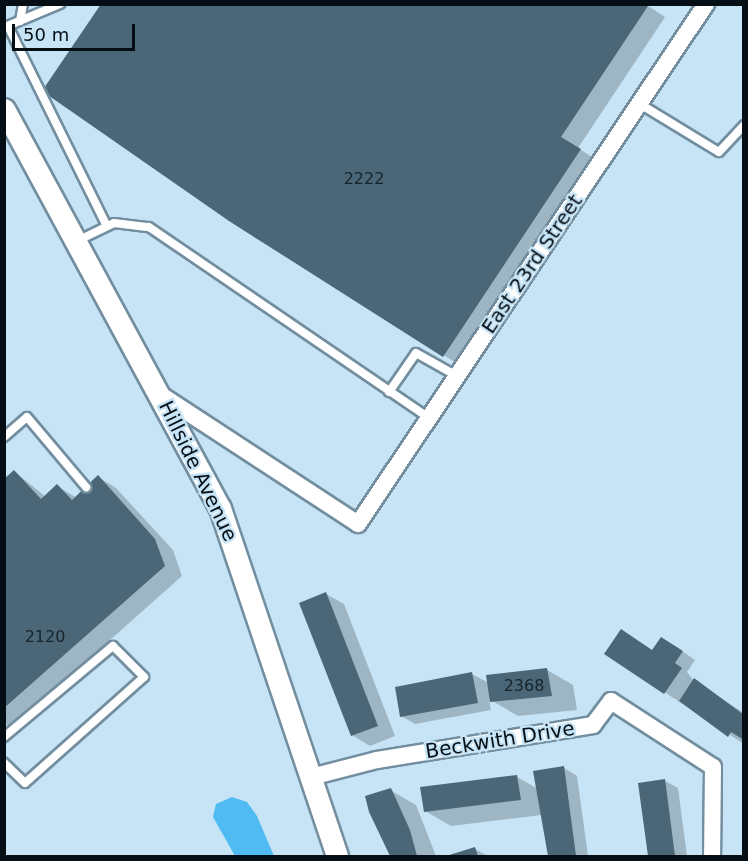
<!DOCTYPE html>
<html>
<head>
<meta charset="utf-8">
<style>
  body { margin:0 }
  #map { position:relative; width:748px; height:861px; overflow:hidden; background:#c6e4f6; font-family:"DejaVu Sans",sans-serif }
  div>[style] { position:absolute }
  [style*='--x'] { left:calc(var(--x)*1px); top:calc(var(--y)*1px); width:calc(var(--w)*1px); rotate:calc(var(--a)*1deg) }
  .water>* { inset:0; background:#4fbbf2 }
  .shadow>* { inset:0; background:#0003 }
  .building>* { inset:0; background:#4b6676 }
  .roads { filter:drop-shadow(2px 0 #728e9f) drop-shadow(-2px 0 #728e9f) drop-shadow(0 2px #728e9f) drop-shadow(0 -2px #728e9f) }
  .service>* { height:8px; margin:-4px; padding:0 4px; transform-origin:4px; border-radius:4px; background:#fff }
  .minor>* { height:16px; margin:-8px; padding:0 8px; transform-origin:8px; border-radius:8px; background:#fff }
  .tertiary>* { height:21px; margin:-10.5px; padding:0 10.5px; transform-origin:10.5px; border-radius:10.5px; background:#fff }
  span { translate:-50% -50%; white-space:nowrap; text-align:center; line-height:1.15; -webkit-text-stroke:4.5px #c6e4f6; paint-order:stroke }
  .number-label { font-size:16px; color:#16242c }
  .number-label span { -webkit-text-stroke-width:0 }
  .street-label { font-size:20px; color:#050e14 }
  .frame { position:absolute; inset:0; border:6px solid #050e14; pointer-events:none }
  .scale { position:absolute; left:12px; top:24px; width:123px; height:27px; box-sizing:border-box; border:3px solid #050e14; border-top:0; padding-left:8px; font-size:18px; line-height:21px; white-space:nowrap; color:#050e14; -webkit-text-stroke:4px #c6e4f6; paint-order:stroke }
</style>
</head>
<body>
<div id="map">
  <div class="water">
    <i style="clip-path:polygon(232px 797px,247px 802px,257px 816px,274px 856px,235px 856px,213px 817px,216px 804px)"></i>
  </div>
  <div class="shadow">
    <i style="clip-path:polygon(645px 4px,665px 17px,578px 148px,598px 161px,461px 366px,230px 220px)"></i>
    <i style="clip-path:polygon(15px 472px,46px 497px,57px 486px,77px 498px,98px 477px,116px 488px,173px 550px,182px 576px,12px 727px,4px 723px,4px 481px)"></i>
    <i style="clip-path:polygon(326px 594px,344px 604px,395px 736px,370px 746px,352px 735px)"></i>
    <i style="clip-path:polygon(622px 631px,653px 651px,675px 646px,695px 660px,687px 672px,693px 680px,744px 713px,744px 744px,606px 654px)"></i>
    <i style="clip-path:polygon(547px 670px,573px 685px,577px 710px,518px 716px,489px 699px,491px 710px,415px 724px,401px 716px,472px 674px,489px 683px)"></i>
    <i style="clip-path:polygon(564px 768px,577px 776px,588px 856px,549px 856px,542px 815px,451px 826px,425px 811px,517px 777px,538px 789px)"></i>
    <i style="clip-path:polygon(665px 781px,678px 788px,687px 856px,650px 856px,640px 784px)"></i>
    <i style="clip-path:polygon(390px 790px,416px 805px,436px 856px,391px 856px,367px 797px)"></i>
    <i style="clip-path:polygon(475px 849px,488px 856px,452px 856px)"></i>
  </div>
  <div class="building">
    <i style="clip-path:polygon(101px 4px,645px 4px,648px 6px,561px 137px,581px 149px,443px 357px,229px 221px,42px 91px)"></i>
    <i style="clip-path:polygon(14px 470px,41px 499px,57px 484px,72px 500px,98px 475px,155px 539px,165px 566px,4px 708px,4px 479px)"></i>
    <i style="clip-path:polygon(326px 592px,378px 726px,351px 736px,299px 603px)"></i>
    <i style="clip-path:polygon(621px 629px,652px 650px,661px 637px,683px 651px,675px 663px,682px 668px,664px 694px,604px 654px)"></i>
    <i style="clip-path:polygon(547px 668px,552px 696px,490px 702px,486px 675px)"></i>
    <i style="clip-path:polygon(472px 672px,478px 703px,400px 717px,395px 687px)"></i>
    <i style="clip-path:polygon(694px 678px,744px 715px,744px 740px,731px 732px,728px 737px,679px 701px)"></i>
    <i style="clip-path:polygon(564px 766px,576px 856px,548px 856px,533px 771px)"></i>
    <i style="clip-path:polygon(517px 775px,521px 800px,424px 812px,420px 787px)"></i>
    <i style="clip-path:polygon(665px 779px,675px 856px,648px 856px,638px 783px)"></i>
    <i style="clip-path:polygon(391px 788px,410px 830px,417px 856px,390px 856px,369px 812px,365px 796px)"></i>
    <i style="clip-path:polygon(475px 847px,478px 856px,446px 856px)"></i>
  </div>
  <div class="roads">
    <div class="service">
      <i style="--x:20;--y:21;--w:17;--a:-80"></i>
      <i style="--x:8;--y:26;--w:223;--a:63.7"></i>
      <i style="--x:5;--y:27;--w:60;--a:-22.7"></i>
      <i style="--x:640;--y:104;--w:92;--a:31.3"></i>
      <i style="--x:719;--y:152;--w:37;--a:-47"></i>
      <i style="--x:77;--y:241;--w:41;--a:-25.9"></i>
      <i style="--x:114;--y:223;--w:35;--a:7"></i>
      <i style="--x:149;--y:227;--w:339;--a:34.3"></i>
      <i style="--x:389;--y:392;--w:47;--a:-55.3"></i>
      <i style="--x:416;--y:353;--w:47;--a:29.3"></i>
      <i style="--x:4;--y:437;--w:30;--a:-41"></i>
      <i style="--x:27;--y:417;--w:92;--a:49.9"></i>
      <i style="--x:4;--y:737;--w:142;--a:-39.9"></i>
      <i style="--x:113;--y:646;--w:44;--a:45"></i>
      <i style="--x:144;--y:677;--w:159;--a:138.3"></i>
      <i style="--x:25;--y:783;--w:29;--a:-136"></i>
    </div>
    <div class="minor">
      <i style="--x:161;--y:395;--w:235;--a:33.2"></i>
      <i style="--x:358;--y:524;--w:626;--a:-56.21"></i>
      <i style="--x:311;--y:777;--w:68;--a:-14.4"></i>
      <i style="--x:377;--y:760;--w:219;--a:-9.2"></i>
      <i style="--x:593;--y:725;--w:30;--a:-53"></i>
      <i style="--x:611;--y:701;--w:121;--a:32.9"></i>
      <i style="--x:713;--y:767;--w:89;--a:90.6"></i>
    </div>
    <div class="tertiary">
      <i style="--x:4;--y:109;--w:454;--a:61.6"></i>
      <i style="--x:220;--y:508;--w:367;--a:71.4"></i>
    </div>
  </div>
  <div class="number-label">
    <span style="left:364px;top:179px">2222</span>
    <span style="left:45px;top:637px">2120</span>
    <span style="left:524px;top:686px">2368</span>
  </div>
  <div class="street-label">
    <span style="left:532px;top:264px;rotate:-56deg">East 23rd Street</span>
    <span style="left:198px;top:471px;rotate:64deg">Hillside Avenue</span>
    <span style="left:500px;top:740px;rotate:-9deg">Beckwith Drive</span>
  </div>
  <div class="frame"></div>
  <div class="scale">50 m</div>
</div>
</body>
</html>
